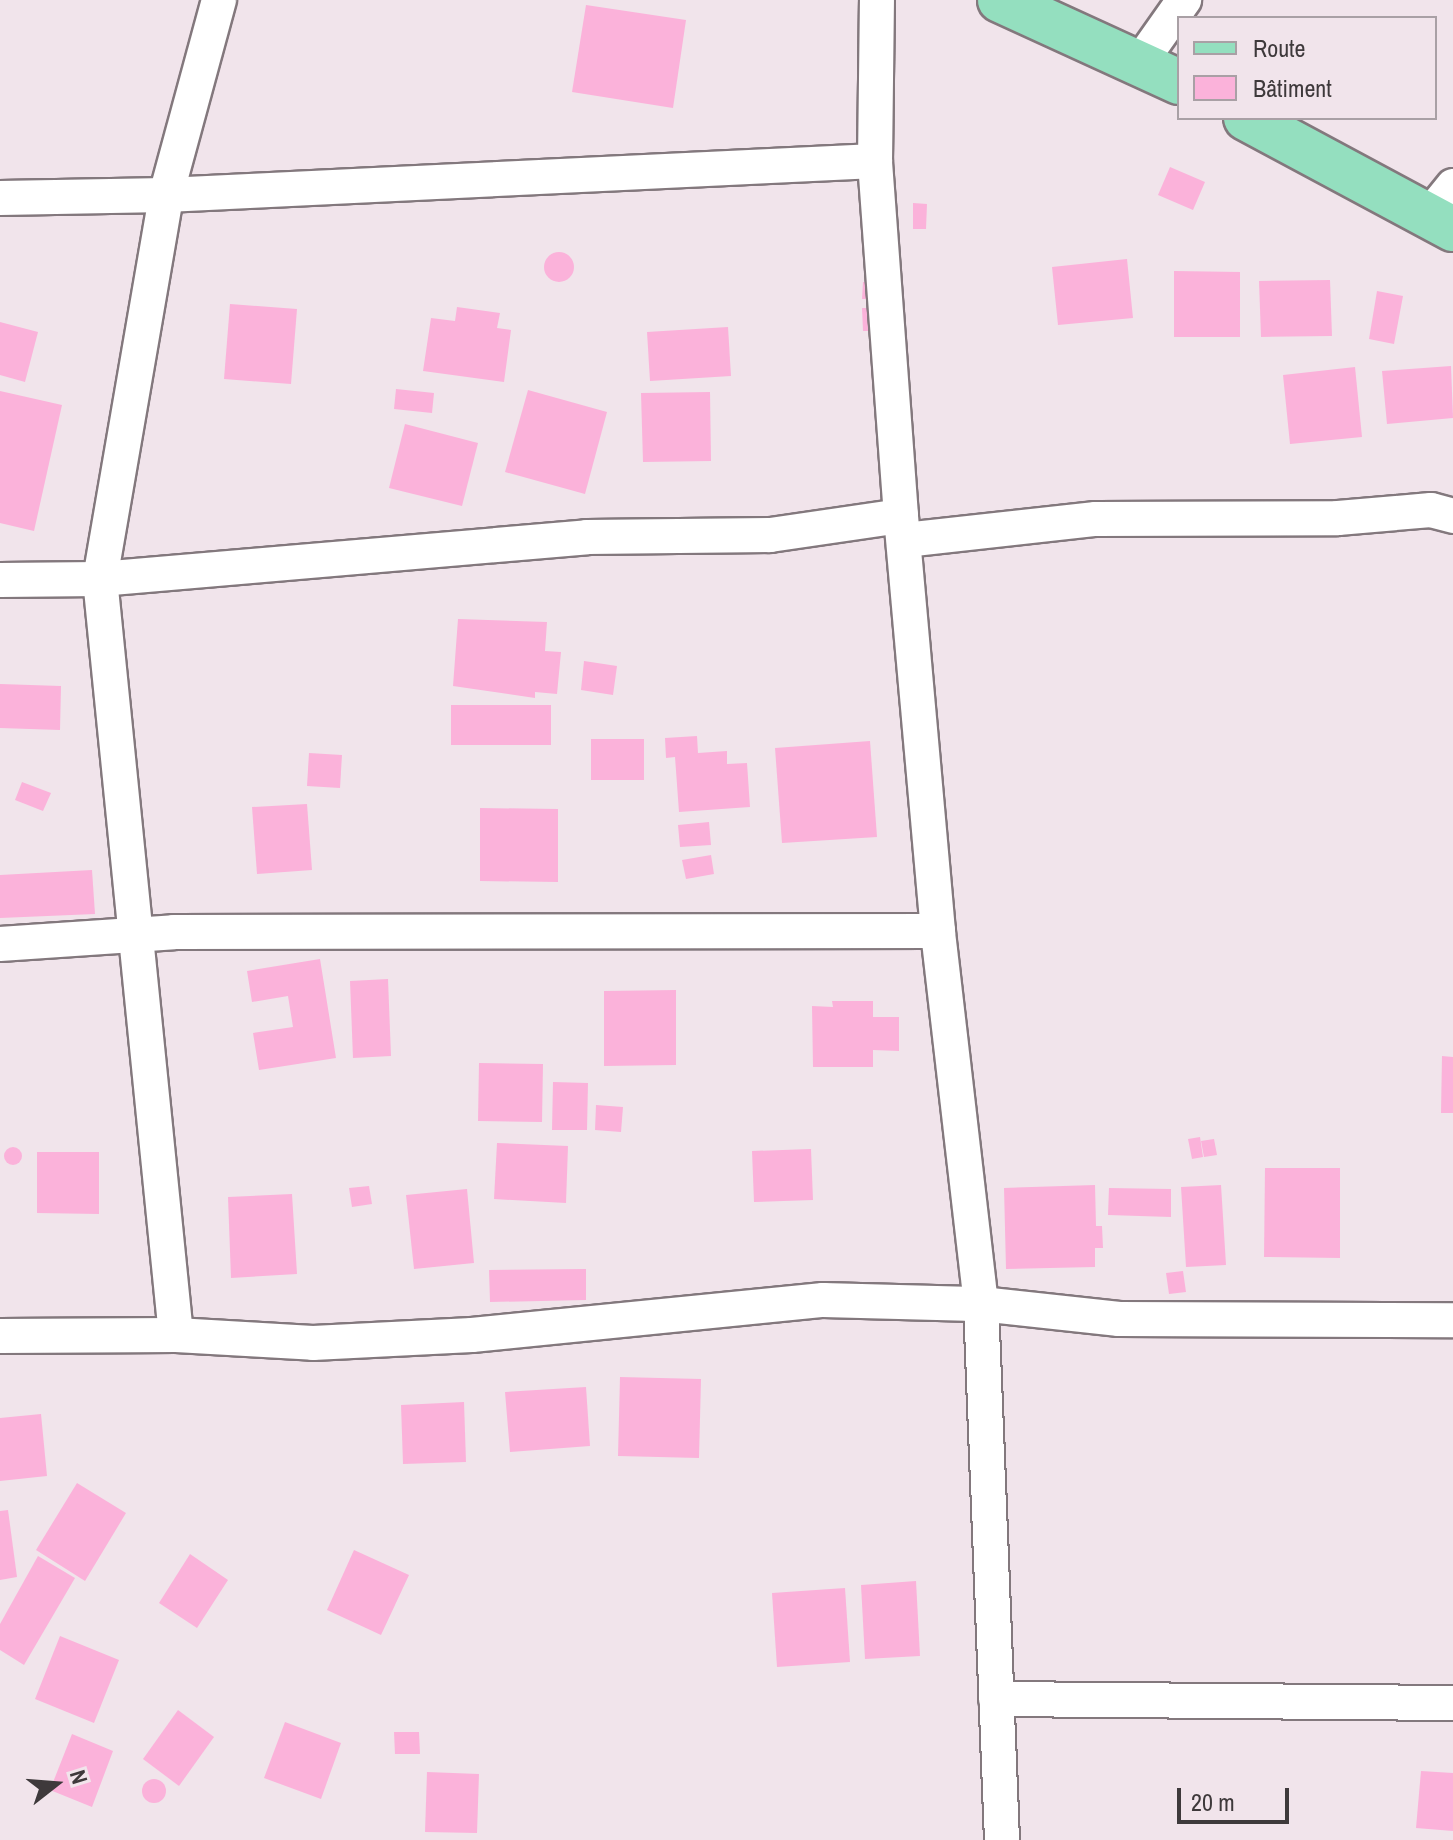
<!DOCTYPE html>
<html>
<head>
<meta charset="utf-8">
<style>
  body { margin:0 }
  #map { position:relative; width:1453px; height:1840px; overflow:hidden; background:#f1e4eb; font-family:"Archivo Narrow",sans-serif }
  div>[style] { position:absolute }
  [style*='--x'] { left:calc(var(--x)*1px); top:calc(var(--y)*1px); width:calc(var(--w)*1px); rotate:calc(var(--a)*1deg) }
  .building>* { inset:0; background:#fbb2da }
  .round { border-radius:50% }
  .roads { filter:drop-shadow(2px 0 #83787d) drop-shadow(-2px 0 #83787d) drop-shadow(0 2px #83787d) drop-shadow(0 -2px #83787d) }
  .minor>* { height:34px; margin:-17px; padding:0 17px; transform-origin:17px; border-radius:17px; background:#fff }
  .primary>* { height:44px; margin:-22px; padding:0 22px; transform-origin:22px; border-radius:22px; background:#94dfbf }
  span { translate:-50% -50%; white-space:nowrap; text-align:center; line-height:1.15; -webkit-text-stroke:6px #f1e4eb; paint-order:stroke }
  .legend { position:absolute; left:1177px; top:16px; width:260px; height:104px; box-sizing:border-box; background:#f1e4eb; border:2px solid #a9a0a5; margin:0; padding:10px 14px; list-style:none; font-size:24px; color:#3e393b }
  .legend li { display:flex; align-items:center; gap:16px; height:40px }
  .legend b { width:40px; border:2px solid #a9a0a5 }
  .north { position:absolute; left:16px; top:1744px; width:80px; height:80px; -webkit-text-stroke:6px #f1e4eb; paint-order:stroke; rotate:73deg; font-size:22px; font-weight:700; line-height:32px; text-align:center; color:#3e393b }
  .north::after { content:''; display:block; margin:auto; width:28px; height:36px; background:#3e393b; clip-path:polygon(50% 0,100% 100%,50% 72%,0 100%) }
  .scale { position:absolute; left:1177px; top:1788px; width:112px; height:36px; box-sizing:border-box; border:4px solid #3e393b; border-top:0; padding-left:10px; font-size:24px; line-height:28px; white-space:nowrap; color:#3e393b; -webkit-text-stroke:6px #f1e4eb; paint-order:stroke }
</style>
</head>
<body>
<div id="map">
  <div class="building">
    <i style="clip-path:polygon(586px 5px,686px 20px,673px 108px,572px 92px)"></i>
    <i style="clip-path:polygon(1170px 167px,1205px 182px,1193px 210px,1158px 195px)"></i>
    <i style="clip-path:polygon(913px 203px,927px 204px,926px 229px,913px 229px)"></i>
    <i class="round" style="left:544px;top:252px;width:30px;height:30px"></i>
    <i style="clip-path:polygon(1127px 259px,1133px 318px,1058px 325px,1052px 267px)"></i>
    <i style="clip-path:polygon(1174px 271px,1240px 272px,1240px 337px,1174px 337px)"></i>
    <i style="clip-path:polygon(1330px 280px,1332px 336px,1261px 337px,1259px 281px)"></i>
    <i style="clip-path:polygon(863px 282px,877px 283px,876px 299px,862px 299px)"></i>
    <i style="clip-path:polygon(1377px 291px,1403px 296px,1394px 344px,1369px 339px)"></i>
    <i style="clip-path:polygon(230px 304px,297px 309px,291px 384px,224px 379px)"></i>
    <i style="clip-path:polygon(457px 307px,500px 313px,497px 328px,511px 330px,504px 382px,423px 371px,431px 318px,455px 321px)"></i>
    <i style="clip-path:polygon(862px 308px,877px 308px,877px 331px,863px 331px)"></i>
    <i style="clip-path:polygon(0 322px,38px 332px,25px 382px,0 375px)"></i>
    <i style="clip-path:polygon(728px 327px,731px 376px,650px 381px,647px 332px)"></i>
    <i style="clip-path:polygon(1451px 366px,1453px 418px,1387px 424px,1382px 371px)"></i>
    <i style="clip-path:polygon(1355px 367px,1362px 437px,1290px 444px,1283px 375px)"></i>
    <i style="clip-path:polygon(396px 389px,434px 393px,432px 413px,394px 409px)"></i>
    <i style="clip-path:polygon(528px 390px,607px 412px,585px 494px,505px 472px)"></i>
    <i style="clip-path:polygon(0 391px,62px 405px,34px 531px,0 523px)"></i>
    <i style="clip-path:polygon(710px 392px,711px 461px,643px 462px,641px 393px)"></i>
    <i style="clip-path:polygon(405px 424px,478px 443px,462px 506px,389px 488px)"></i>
    <i style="clip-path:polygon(458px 619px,547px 622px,545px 651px,561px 652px,557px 694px,535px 692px,535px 698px,453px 686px)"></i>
    <i style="clip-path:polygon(584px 661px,617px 666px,613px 695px,581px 690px)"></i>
    <i style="clip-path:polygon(0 684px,61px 686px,60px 730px,0 728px)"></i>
    <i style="clip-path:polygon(451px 705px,551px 705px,551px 745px,451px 745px)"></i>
    <i style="clip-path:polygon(697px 736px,698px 753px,727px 751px,727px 764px,747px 763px,750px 807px,679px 812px,675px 757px,666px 758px,665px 738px)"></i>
    <i style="clip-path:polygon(591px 739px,644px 739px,644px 780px,591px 780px)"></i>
    <i style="clip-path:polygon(870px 741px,877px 837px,782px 843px,775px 748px)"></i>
    <i style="clip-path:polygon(309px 753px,342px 755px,340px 788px,307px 786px)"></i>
    <i style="clip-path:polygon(22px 782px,51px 793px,43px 811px,15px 800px)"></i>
    <i style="clip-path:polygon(307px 804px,312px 870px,257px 874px,252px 807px)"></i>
    <i style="clip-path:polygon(480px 808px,558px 809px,558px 882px,480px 881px)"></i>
    <i style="clip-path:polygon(709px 822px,711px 845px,680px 847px,678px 825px)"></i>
    <i style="clip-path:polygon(711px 855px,714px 874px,686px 879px,682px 860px)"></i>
    <i style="clip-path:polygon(92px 870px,95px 914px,0 918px,0 875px)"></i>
    <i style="clip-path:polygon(320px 959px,336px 1058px,259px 1070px,253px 1033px,293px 1027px,288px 996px,252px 1002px,247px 971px)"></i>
    <i style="clip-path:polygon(388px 979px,391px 1056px,353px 1058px,350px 981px)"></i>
    <i style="clip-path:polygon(676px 990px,676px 1065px,604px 1066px,604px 991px)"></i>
    <i style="clip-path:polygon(832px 1001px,873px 1001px,873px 1017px,899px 1017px,899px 1051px,873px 1050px,873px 1067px,813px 1067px,812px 1006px,833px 1007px)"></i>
    <i style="clip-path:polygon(1442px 1056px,1453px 1057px,1453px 1113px,1441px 1113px)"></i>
    <i style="clip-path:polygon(479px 1063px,543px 1064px,542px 1122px,478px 1121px)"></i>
    <i style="clip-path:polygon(553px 1082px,588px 1083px,587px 1130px,552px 1130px)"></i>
    <i style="clip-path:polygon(596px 1105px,623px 1107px,621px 1132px,595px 1130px)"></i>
    <i style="clip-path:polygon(1200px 1137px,1203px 1157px,1192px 1159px,1188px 1139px)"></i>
    <i style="clip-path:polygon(1214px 1139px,1217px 1155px,1204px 1157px,1201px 1141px)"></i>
    <i style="clip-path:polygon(497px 1143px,568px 1146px,566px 1203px,494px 1199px)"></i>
    <i class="round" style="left:4px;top:1147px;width:18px;height:18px"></i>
    <i style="clip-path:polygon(811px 1149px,813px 1200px,754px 1202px,752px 1151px)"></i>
    <i style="clip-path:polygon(37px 1152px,99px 1152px,99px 1214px,37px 1213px)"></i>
    <i style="clip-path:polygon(1265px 1168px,1340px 1168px,1340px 1258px,1264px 1257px)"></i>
    <i style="clip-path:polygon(1095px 1185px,1096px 1226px,1102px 1226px,1103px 1248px,1095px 1248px,1095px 1267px,1006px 1269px,1004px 1188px)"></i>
    <i style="clip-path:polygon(1221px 1185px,1226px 1265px,1186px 1267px,1181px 1187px)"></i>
    <i style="clip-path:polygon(369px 1186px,372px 1204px,352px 1207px,349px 1188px)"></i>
    <i style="clip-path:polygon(1109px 1188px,1171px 1189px,1171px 1217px,1108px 1215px)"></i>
    <i style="clip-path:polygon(467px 1189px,474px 1263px,414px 1269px,406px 1195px)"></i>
    <i style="clip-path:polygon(292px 1194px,297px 1274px,231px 1278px,228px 1197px)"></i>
    <i style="clip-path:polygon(586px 1269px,586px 1300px,490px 1302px,489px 1270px)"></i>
    <i style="clip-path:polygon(1183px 1271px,1186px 1292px,1169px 1294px,1166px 1273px)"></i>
    <i style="clip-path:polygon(620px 1377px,701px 1379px,699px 1458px,618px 1456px)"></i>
    <i style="clip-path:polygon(586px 1387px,590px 1446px,510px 1452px,505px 1392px)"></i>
    <i style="clip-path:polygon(464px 1402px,466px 1462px,403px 1464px,401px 1405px)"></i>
    <i style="clip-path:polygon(41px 1414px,47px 1476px,0 1481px,0 1418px)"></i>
    <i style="clip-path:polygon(77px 1483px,126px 1513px,85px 1581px,36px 1550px)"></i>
    <i style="clip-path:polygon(8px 1510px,17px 1577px,0 1580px,0 1511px)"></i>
    <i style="clip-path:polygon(354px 1550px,409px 1575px,381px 1635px,327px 1610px)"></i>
    <i style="clip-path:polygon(190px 1554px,228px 1580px,197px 1628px,159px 1603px)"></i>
    <i style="clip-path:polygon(38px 1556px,75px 1578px,24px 1665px,0 1650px,0 1624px)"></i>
    <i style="clip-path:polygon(916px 1581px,920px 1656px,865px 1659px,861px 1585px)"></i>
    <i style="clip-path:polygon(845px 1588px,850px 1662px,777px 1667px,772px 1593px)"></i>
    <i style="clip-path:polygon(60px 1636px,119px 1660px,94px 1723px,35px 1699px)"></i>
    <i style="clip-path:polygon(178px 1710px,214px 1737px,179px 1786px,143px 1759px)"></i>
    <i style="clip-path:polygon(285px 1722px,341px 1743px,321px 1799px,264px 1778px)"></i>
    <i style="clip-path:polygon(394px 1732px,419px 1732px,420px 1754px,395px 1754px)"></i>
    <i style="clip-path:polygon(72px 1734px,113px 1751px,92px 1807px,50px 1790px)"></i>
    <i style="clip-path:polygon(1421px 1771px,1453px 1773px,1453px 1831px,1416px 1828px)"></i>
    <i style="clip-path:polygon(427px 1772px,479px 1774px,477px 1833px,425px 1832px)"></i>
    <i class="round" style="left:142px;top:1779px;width:24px;height:24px"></i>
  </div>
  <div class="roads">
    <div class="minor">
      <i style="--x:1141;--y:61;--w:75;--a:-54.8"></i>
      <i style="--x:0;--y:198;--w:166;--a:-1"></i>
      <i style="--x:166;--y:195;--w:710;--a:-2.75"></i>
      <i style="--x:1428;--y:217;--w:40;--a:-51"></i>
      <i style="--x:905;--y:540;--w:192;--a:-6.3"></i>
      <i style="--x:1096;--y:519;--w:242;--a:-0.2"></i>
      <i style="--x:1338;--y:518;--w:93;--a:-4.9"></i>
      <i style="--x:1431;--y:510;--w:23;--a:15"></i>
      <i style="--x:0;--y:580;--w:100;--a:-0.6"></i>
      <i style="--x:100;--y:579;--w:489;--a:-4.9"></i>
      <i style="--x:587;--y:537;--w:183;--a:-0.6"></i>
      <i style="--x:770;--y:535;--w:132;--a:-8.3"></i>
      <i style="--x:0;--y:944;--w:174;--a:-3.9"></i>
      <i style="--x:174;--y:932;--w:764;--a:-0.07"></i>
      <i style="--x:176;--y:1335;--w:760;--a:-95.74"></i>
      <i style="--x:100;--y:579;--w:390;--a:-80.2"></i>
      <i style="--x:166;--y:195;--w:202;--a:-74.8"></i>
      <i style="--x:0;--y:1336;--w:176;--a:-0.3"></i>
      <i style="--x:176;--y:1335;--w:137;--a:3.3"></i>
      <i style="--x:313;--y:1343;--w:159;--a:-2.9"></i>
      <i style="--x:472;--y:1335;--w:353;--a:-5.7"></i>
      <i style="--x:823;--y:1300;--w:158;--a:1.5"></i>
      <i style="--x:981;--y:1304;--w:375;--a:-96.6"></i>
      <i style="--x:938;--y:931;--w:417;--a:-95.1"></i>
      <i style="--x:901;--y:516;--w:356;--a:-94.2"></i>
      <i style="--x:875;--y:161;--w:161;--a:-89.3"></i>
      <i style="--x:996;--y:1699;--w:457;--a:0.5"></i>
      <i style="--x:1002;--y:1840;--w:536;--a:-92.24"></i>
      <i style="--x:981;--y:1304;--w:139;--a:6.2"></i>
      <i style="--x:1119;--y:1319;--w:334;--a:0.2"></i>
    </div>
    <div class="primary">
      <i style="--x:1000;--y:0;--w:197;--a:24.6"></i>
      <i style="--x:1246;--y:118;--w:235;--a:28.2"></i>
    </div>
  </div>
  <ul class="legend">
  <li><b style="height:10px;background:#94dfbf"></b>Route</li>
  <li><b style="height:22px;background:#fbb2da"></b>Bâtiment</li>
  </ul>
  <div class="north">N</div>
  <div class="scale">20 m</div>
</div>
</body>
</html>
